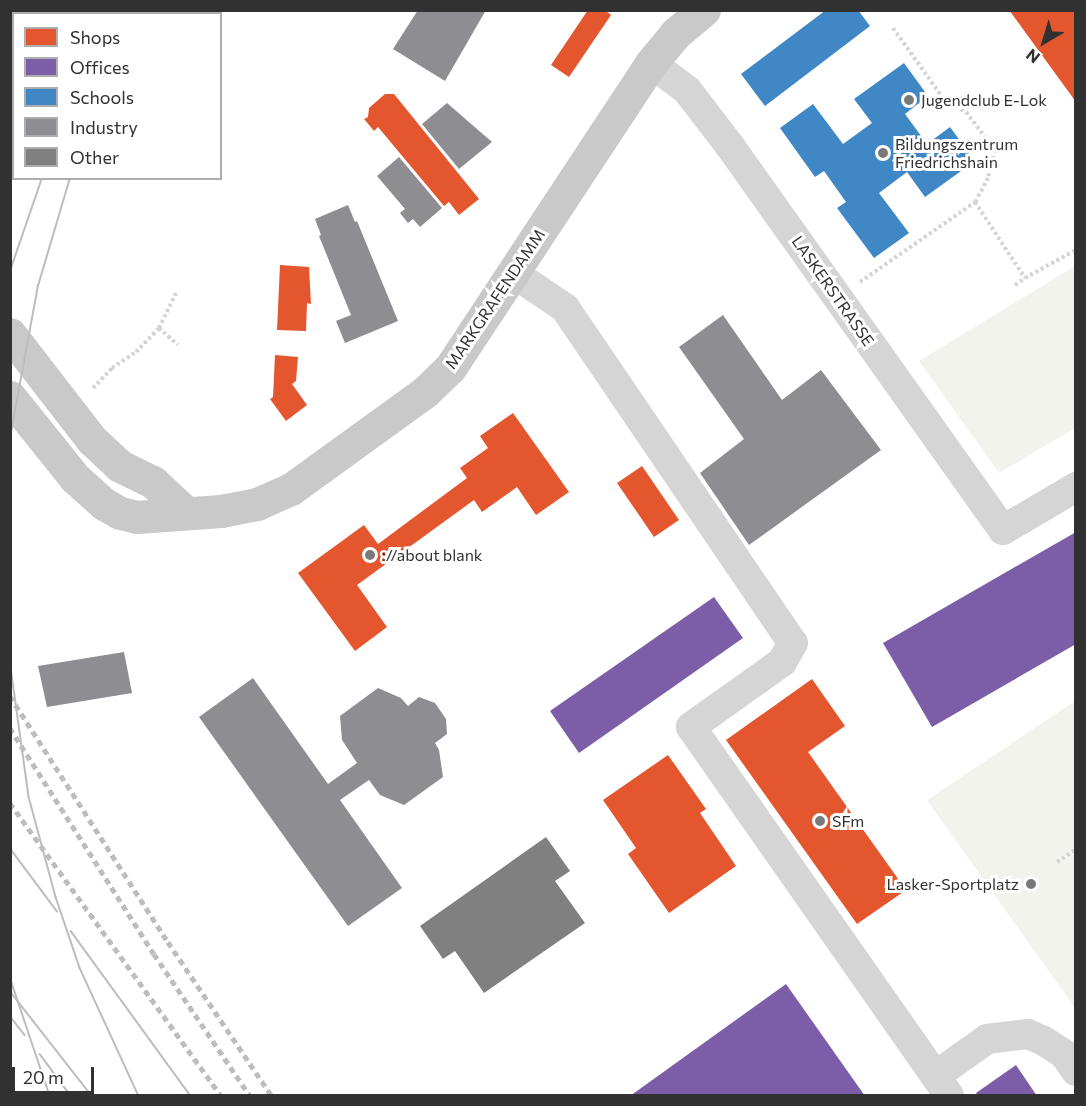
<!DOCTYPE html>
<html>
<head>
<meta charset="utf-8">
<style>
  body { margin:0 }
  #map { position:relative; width:1086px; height:1106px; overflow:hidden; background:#fff; font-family:Commissioner,sans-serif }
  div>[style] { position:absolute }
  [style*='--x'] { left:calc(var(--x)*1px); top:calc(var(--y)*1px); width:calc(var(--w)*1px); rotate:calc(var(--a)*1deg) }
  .green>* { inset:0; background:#f1f3ec }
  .shops>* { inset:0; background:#e4572e }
  .offices>* { inset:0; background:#7b5ea7 }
  .schools>* { inset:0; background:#3f88c5 }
  .industry>* { inset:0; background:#8d8d92 }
  .building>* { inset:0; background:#808080 }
  .path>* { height:4px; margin-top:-2px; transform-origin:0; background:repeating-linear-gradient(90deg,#d4d4d4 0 3px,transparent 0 6px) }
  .minor>* { height:30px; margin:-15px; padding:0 15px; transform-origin:15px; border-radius:15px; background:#d5d5d5 }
  .major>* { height:33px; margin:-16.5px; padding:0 16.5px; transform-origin:16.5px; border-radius:16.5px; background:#c9c9c9 }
  .tram>* { height:1.5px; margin:-0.75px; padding:0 0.75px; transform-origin:0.75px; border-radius:0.75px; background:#bdbdbd }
  .rail>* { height:4.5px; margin-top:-2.25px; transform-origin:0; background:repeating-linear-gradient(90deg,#bdbdbd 0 6px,transparent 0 10.5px) }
  .dots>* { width:16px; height:16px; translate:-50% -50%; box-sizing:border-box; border:3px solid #fff; border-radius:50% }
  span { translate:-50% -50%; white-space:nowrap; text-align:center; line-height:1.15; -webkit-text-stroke:6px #fff; paint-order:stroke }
  .poi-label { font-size:16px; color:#313131 }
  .left { translate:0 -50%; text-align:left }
  .right { translate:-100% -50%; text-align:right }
  .street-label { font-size:16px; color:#313131 }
  .frame { position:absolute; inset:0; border:12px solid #313131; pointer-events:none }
  .legend { position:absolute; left:12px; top:12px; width:210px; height:168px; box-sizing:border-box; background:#fff; border:2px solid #adadad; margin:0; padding:8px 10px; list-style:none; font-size:18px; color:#313131 }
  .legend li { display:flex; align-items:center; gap:12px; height:30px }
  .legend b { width:30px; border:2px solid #adadad }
  .north { position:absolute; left:1014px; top:12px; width:60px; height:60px; -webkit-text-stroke:4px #fff; paint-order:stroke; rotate:218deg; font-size:16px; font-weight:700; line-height:24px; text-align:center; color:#313131 }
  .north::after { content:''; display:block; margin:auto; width:21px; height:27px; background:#313131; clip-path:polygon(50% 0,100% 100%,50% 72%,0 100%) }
  .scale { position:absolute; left:12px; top:1067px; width:82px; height:27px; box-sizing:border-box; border:3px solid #313131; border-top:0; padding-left:8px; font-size:18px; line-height:21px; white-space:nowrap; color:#313131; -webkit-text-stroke:4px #fff; paint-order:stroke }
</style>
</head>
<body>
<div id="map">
  <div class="green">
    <i style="clip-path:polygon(1075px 266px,1075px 428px,999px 473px,919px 361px)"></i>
    <i style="clip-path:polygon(1075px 701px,1075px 1008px,927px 800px)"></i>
  </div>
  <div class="shops">
    <i style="clip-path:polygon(588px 10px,605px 10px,611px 15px,569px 77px,551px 65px)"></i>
    <i style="clip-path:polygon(1009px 10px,1076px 10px,1076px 102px)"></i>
    <i style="clip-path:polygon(385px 94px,394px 94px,479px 199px,459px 215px,449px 202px,444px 206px,378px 127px,374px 131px,364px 119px,368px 117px,369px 108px)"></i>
    <i style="clip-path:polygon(280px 265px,309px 267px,311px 304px,307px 303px,306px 331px,277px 330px)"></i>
    <i style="clip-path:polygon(275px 355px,298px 357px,296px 381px,292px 384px,307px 405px,286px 421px,270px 399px,273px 397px)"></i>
    <i style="clip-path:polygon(513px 413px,569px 492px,536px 515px,517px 487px,482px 512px,474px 500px,357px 585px,387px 627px,355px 651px,298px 573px,364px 525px,378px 544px,467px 478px,460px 468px,488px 448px,480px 436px)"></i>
    <i style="clip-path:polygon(642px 466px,679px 520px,654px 537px,617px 483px)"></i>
    <i style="clip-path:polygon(812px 679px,845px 726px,808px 752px,906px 890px,857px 924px,726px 740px)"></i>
    <i style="clip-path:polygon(668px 755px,706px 809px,700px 813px,736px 866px,669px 913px,628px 854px,636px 848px,603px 800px)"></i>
  </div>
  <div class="offices">
    <i style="clip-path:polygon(1076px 532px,1076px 644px,932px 727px,883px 643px)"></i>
    <i style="clip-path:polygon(714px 597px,743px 638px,579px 753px,550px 711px)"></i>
    <i style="clip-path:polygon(786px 984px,865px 1096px,630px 1096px)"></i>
    <i style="clip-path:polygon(1016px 1065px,1037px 1096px,978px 1096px,976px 1093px)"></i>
  </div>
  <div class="schools">
    <i style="clip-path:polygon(826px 10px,858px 10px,870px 26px,765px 106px,741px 74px)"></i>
    <i style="clip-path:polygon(904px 63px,928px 96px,905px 114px,927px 144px,950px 127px,975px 161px,925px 197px,907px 172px,879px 193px,909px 233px,874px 258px,837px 208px,846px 202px,824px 171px,815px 177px,780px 128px,813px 104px,843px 144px,872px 123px,854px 99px)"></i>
  </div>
  <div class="industry">
    <i style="clip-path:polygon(418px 10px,486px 10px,445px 81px,393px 49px)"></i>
    <i style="clip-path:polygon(447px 103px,492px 142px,459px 169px,422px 124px)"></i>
    <i style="clip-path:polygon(399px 157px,442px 208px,420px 227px,413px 219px,408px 223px,400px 213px,405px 209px,377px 176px)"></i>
    <i style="clip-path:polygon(348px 205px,355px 222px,357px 221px,398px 321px,345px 343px,336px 321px,351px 315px,319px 236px,321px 235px,315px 219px)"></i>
    <i style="clip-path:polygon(723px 315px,782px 400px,821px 370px,881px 450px,749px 545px,700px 473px,744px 439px,679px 347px)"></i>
    <i style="clip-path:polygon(124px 652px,132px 693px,47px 707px,38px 666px)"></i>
    <i style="clip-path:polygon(253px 678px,328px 784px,357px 763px,342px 740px,340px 716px,378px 688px,401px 698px,408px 706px,419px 697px,435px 703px,446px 719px,447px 734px,435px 743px,439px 750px,443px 777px,404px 805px,380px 795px,369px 780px,340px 800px,402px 888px,348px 926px,199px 717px)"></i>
  </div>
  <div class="building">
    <i style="clip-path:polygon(546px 837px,570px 871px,555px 881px,585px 923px,484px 993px,455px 951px,443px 959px,420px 926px)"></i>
  </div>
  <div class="path">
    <i style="--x:893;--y:28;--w:90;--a:54.5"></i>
    <i style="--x:945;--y:101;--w:24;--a:28"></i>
    <i style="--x:966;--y:112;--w:48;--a:52.7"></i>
    <i style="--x:995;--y:150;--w:29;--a:104"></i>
    <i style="--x:988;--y:178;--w:27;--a:118"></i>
    <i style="--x:860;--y:282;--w:140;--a:-34.8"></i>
    <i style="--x:975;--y:202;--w:91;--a:56.7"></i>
    <i style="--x:1025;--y:278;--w:58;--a:-28.8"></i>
    <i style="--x:1015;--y:285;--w:12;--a:-35"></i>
    <i style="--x:159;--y:328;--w:25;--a:42"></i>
    <i style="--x:93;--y:388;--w:28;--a:-46"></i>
    <i style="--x:112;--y:368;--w:29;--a:-34"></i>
    <i style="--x:136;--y:352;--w:33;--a:-46"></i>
    <i style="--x:159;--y:328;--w:41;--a:-64.1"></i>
    <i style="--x:1057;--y:862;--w:23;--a:-34"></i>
  </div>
  <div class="minor">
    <i style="--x:651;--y:63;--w:45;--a:36.9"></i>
    <i style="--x:687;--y:90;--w:71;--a:52.5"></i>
    <i style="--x:730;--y:146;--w:471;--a:54.6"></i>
    <i style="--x:1003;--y:530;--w:85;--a:-30.5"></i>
    <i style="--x:513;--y:273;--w:63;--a:33.9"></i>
    <i style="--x:565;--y:308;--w:405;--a:55.8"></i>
    <i style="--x:793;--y:643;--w:22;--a:120"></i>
    <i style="--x:782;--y:662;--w:112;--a:144.5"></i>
    <i style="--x:691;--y:727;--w:450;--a:55"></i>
    <i style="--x:935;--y:1076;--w:64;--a:-35.4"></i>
    <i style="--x:987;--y:1039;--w:41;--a:-7"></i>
    <i style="--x:1028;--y:1034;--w:17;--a:24"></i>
    <i style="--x:1044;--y:1041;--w:24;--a:33"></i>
    <i style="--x:1064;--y:1054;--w:21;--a:55"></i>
  </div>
  <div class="major">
    <i style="--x:10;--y:334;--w:134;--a:52.3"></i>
    <i style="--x:92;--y:440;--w:38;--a:43"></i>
    <i style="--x:120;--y:466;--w:37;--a:26"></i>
    <i style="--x:153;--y:482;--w:44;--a:43.2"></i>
    <i style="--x:10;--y:397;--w:104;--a:51.3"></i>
    <i style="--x:75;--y:478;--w:39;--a:42"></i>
    <i style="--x:104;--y:504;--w:18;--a:29"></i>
    <i style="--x:120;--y:513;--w:17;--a:13"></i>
    <i style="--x:137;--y:517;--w:84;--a:-4.1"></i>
    <i style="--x:221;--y:511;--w:37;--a:-11"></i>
    <i style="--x:257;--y:504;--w:37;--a:-24"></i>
    <i style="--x:291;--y:489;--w:165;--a:-35.9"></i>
    <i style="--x:425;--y:392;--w:35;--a:-44"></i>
    <i style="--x:450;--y:368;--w:365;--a:-56.6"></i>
    <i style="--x:651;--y:63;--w:38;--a:-50"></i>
    <i style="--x:675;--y:34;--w:38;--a:-40"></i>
  </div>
  <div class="tram">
    <i style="--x:122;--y:14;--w:4;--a:-76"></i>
    <i style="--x:144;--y:14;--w:4;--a:-63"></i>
    <i style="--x:10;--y:271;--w:98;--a:-71"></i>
    <i style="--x:10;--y:438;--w:155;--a:-79.6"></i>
    <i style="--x:38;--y:286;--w:113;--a:-73.5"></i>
    <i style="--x:10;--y:660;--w:138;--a:82.1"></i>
    <i style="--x:29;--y:797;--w:104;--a:74.9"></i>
    <i style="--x:56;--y:897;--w:75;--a:71.3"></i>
    <i style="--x:80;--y:968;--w:141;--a:65.3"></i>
    <i style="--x:10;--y:848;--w:79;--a:53.3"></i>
    <i style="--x:71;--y:931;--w:204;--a:54"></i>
    <i style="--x:10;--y:977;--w:126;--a:71.4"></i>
    <i style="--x:10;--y:991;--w:133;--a:52"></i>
    <i style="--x:10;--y:1016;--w:24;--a:52"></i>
    <i style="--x:40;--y:1054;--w:52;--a:53.6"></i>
  </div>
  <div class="rail">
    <i style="--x:10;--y:696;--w:292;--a:57.3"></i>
    <i style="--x:168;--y:942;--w:186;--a:56"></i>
    <i style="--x:10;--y:728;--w:268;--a:57.5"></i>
    <i style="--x:154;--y:954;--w:171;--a:55.9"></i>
    <i style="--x:10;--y:803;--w:361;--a:54.2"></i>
  </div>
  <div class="dots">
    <i style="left:909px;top:100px;background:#797979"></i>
    <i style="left:883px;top:153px;background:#797979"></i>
    <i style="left:370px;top:555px;background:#797979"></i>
    <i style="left:820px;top:821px;background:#797979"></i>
    <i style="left:1031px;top:884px;background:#797979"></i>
  </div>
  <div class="poi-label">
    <span class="left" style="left:921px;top:100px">Jugendclub E-Lok</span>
    <span class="left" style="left:895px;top:153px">Bildungszentrum<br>Friedrichshain</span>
    <span class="left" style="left:382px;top:555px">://about blank</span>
    <span class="left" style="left:832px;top:821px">SFm</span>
    <span class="right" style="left:1019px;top:884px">Lasker-Sportplatz</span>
  </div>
  <div class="street-label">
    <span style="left:833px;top:291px;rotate:55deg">LASKERSTRASSE</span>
    <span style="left:495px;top:299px;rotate:-56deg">MARKGRAFENDAMM</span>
  </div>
  <div class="frame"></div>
  <ul class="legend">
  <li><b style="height:16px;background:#e4572e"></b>Shops</li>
  <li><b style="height:16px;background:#7b5ea7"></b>Offices</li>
  <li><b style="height:16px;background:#3f88c5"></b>Schools</li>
  <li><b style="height:16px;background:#8d8d92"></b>Industry</li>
  <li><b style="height:16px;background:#808080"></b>Other</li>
  </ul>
  <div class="north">N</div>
  <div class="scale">20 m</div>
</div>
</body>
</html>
